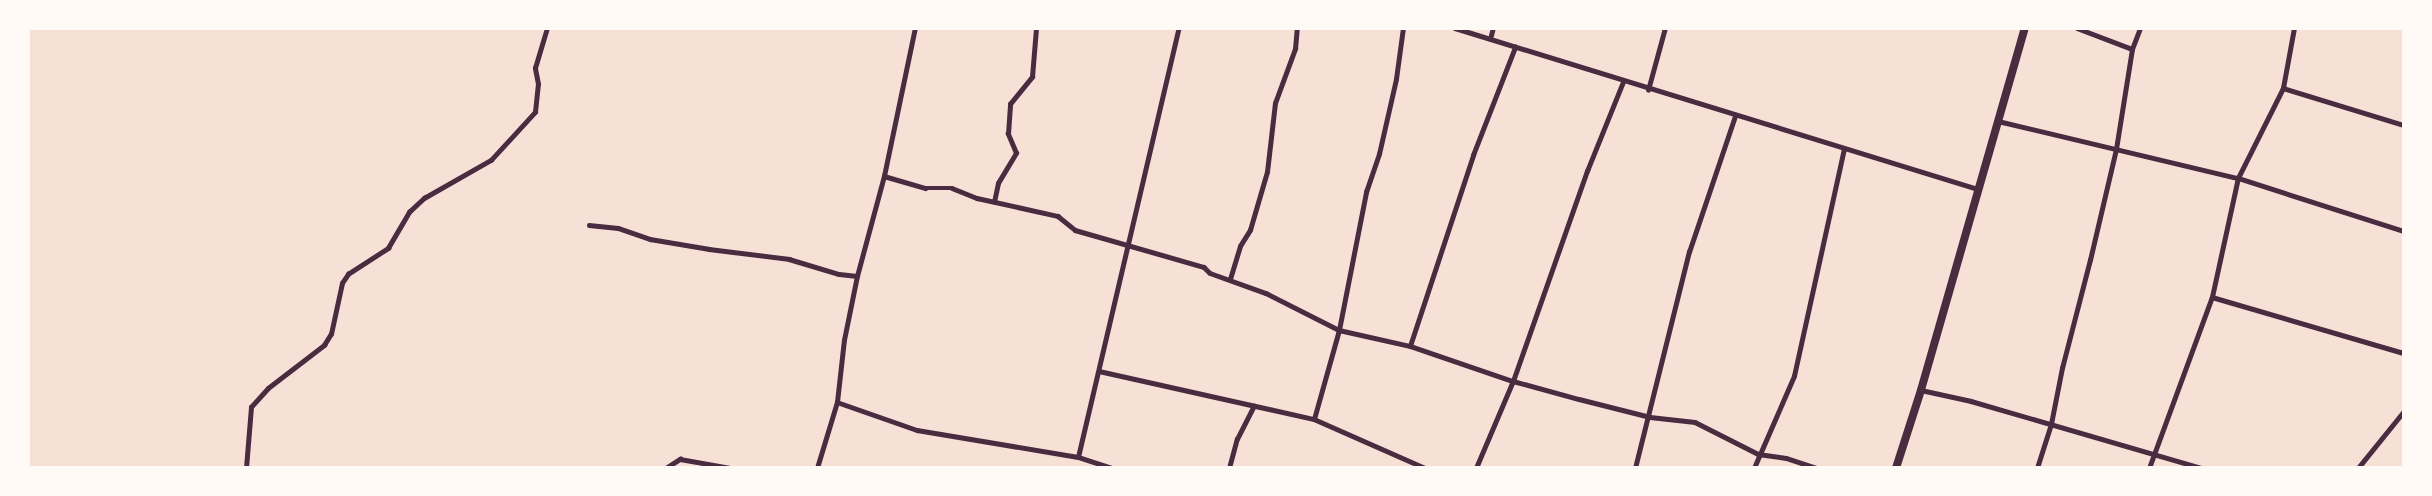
<!DOCTYPE html>
<html>
<head>
<meta charset="utf-8">
<style>
  body { margin:0 }
  #map { position:relative; width:2432px; height:496px; overflow:hidden; background:#f7e1d7; font-family:Manrope,sans-serif }
  div>[style] { position:absolute }
  [style*='--x'] { left:calc(var(--x)*1px); top:calc(var(--y)*1px); width:calc(var(--w)*1px); rotate:calc(var(--a)*1deg) }
  .minor>* { height:4.5px; margin:-2.25px; padding:0 2.25px; transform-origin:2.25px; border-radius:2.25px; background:#4a2c40 }
  .trunk>* { height:8px; margin:-4px; padding:0 4px; transform-origin:4px; border-radius:4px; background:#4a2c40 }
  span { translate:-50% -50%; white-space:nowrap; text-align:center; line-height:1.15; -webkit-text-stroke:6px #fffaf5; paint-order:stroke }
  .frame { position:absolute; inset:0; border:30px solid #fffaf5; pointer-events:none }
</style>
</head>
<body>
<div id="map">
  <div class="minor">
    <i style="--x:1455;--y:28;--w:547;--a:17.11"></i>
    <i style="--x:2077;--y:28;--w:59;--a:20.9"></i>
    <i style="--x:1490;--y:39;--w:11;--a:-75"></i>
    <i style="--x:2283;--y:88;--w:127;--a:17"></i>
    <i style="--x:1648;--y:90;--w:64;--a:-74.7"></i>
    <i style="--x:1998;--y:121;--w:247;--a:13.4"></i>
    <i style="--x:2238;--y:178;--w:174;--a:17.7"></i>
    <i style="--x:884;--y:176;--w:43;--a:16.3"></i>
    <i style="--x:925;--y:188;--w:27;--a:0"></i>
    <i style="--x:952;--y:188;--w:27;--a:22"></i>
    <i style="--x:977;--y:198;--w:83;--a:12.5"></i>
    <i style="--x:1058;--y:216;--w:22;--a:39"></i>
    <i style="--x:1075;--y:230;--w:134;--a:16"></i>
    <i style="--x:1204;--y:267;--w:8;--a:45"></i>
    <i style="--x:1210;--y:273;--w:59;--a:19.7"></i>
    <i style="--x:1266;--y:293;--w:82;--a:26.9"></i>
    <i style="--x:1339;--y:330;--w:73;--a:12.7"></i>
    <i style="--x:1410;--y:346;--w:109;--a:18.8"></i>
    <i style="--x:1513;--y:381;--w:68;--a:15.3"></i>
    <i style="--x:1579;--y:399;--w:73;--a:14.2"></i>
    <i style="--x:1650;--y:417;--w:45;--a:6.3"></i>
    <i style="--x:1695;--y:422;--w:71;--a:26.9"></i>
    <i style="--x:1758;--y:454;--w:28;--a:8"></i>
    <i style="--x:1786;--y:458;--w:33;--a:18"></i>
    <i style="--x:994;--y:202;--w:19;--a:-78"></i>
    <i style="--x:998;--y:183;--w:35;--a:-59"></i>
    <i style="--x:1016;--y:153;--w:21;--a:-113"></i>
    <i style="--x:1008;--y:134;--w:30;--a:-86"></i>
    <i style="--x:1010;--y:104;--w:35;--a:-51"></i>
    <i style="--x:1032;--y:77;--w:49;--a:-85.3"></i>
    <i style="--x:589;--y:225;--w:29;--a:6"></i>
    <i style="--x:618;--y:228;--w:34;--a:19"></i>
    <i style="--x:650;--y:239;--w:60;--a:9.6"></i>
    <i style="--x:709;--y:249;--w:81;--a:7.1"></i>
    <i style="--x:789;--y:259;--w:52;--a:16.7"></i>
    <i style="--x:839;--y:274;--w:18;--a:6"></i>
    <i style="--x:1230;--y:279;--w:34;--a:-73"></i>
    <i style="--x:1240;--y:246;--w:19;--a:-58"></i>
    <i style="--x:1250;--y:230;--w:60;--a:-73.7"></i>
    <i style="--x:1267;--y:172;--w:69;--a:-83.4"></i>
    <i style="--x:1275;--y:103;--w:58;--a:-69.7"></i>
    <i style="--x:1295;--y:49;--w:21;--a:-85"></i>
    <i style="--x:2212;--y:297;--w:200;--a:16.3"></i>
    <i style="--x:1410;--y:346;--w:201;--a:-71.7"></i>
    <i style="--x:1473;--y:155;--w:116;--a:-68.7"></i>
    <i style="--x:1099;--y:371;--w:220;--a:12.6"></i>
    <i style="--x:1314;--y:419;--w:121;--a:23.8"></i>
    <i style="--x:1921;--y:390;--w:51;--a:12.4"></i>
    <i style="--x:1971;--y:401;--w:240;--a:16.2"></i>
    <i style="--x:837;--y:402;--w:85;--a:19.3"></i>
    <i style="--x:917;--y:430;--w:163;--a:9.5"></i>
    <i style="--x:1078;--y:457;--w:35;--a:18"></i>
    <i style="--x:1314;--y:419;--w:92;--a:-74.3"></i>
    <i style="--x:1339;--y:330;--w:141;--a:-78.9"></i>
    <i style="--x:1366;--y:192;--w:40;--a:-71.1"></i>
    <i style="--x:1379;--y:154;--w:77;--a:-77.2"></i>
    <i style="--x:1396;--y:79;--w:51;--a:-82.2"></i>
    <i style="--x:1078;--y:457;--w:441;--a:-76.8"></i>
    <i style="--x:246;--y:468;--w:61;--a:-85.3"></i>
    <i style="--x:251;--y:407;--w:25;--a:-48"></i>
    <i style="--x:268;--y:388;--w:71;--a:-37.5"></i>
    <i style="--x:324;--y:345;--w:13;--a:-58"></i>
    <i style="--x:331;--y:334;--w:52;--a:-77.8"></i>
    <i style="--x:342;--y:283;--w:11;--a:-56"></i>
    <i style="--x:348;--y:274;--w:48;--a:-33"></i>
    <i style="--x:388;--y:248;--w:42;--a:-59.7"></i>
    <i style="--x:409;--y:212;--w:21;--a:-43"></i>
    <i style="--x:424;--y:198;--w:77;--a:-29.6"></i>
    <i style="--x:491;--y:160;--w:65;--a:-47.5"></i>
    <i style="--x:535;--y:112;--w:28;--a:-84"></i>
    <i style="--x:538;--y:84;--w:16;--a:-101"></i>
    <i style="--x:535;--y:68;--w:42;--a:-73.3"></i>
    <i style="--x:666;--y:468;--w:17;--a:-33"></i>
    <i style="--x:680;--y:459;--w:52;--a:10"></i>
    <i style="--x:817;--y:468;--w:69;--a:-73.1"></i>
    <i style="--x:837;--y:402;--w:62;--a:-83.6"></i>
    <i style="--x:844;--y:340;--w:65;--a:-78.5"></i>
    <i style="--x:857;--y:276;--w:104;--a:-74.9"></i>
    <i style="--x:884;--y:176;--w:151;--a:-78.2"></i>
    <i style="--x:1229;--y:468;--w:30;--a:-75"></i>
    <i style="--x:1237;--y:439;--w:37;--a:-63"></i>
    <i style="--x:1476;--y:468;--w:95;--a:-67"></i>
    <i style="--x:1513;--y:381;--w:223;--a:-70.6"></i>
    <i style="--x:1587;--y:171;--w:96;--a:-68"></i>
    <i style="--x:1635;--y:468;--w:223;--a:-76"></i>
    <i style="--x:1689;--y:252;--w:144;--a:-71.3"></i>
    <i style="--x:1754;--y:468;--w:100;--a:-66.5"></i>
    <i style="--x:1794;--y:376;--w:232;--a:-77.6"></i>
    <i style="--x:2037;--y:468;--w:46;--a:-72.3"></i>
    <i style="--x:2051;--y:424;--w:57;--a:-78.9"></i>
    <i style="--x:2062;--y:368;--w:112;--a:-75.5"></i>
    <i style="--x:2090;--y:260;--w:114;--a:-76.8"></i>
    <i style="--x:2116;--y:149;--w:101;--a:-80.9"></i>
    <i style="--x:2132;--y:49;--w:22;--a:-69"></i>
    <i style="--x:2149;--y:468;--w:182;--a:-69.8"></i>
    <i style="--x:2212;--y:297;--w:122;--a:-77.7"></i>
    <i style="--x:2238;--y:178;--w:101;--a:-63.4"></i>
    <i style="--x:2283;--y:88;--w:61;--a:-79.6"></i>
    <i style="--x:2358;--y:468;--w:73;--a:-51.1"></i>
  </div>
  <div class="trunk">
    <i style="--x:1896;--y:468;--w:82;--a:-72.2"></i>
    <i style="--x:1921;--y:390;--w:377;--a:-74"></i>
  </div>
  <div class="frame"></div>
</div>
</body>
</html>
